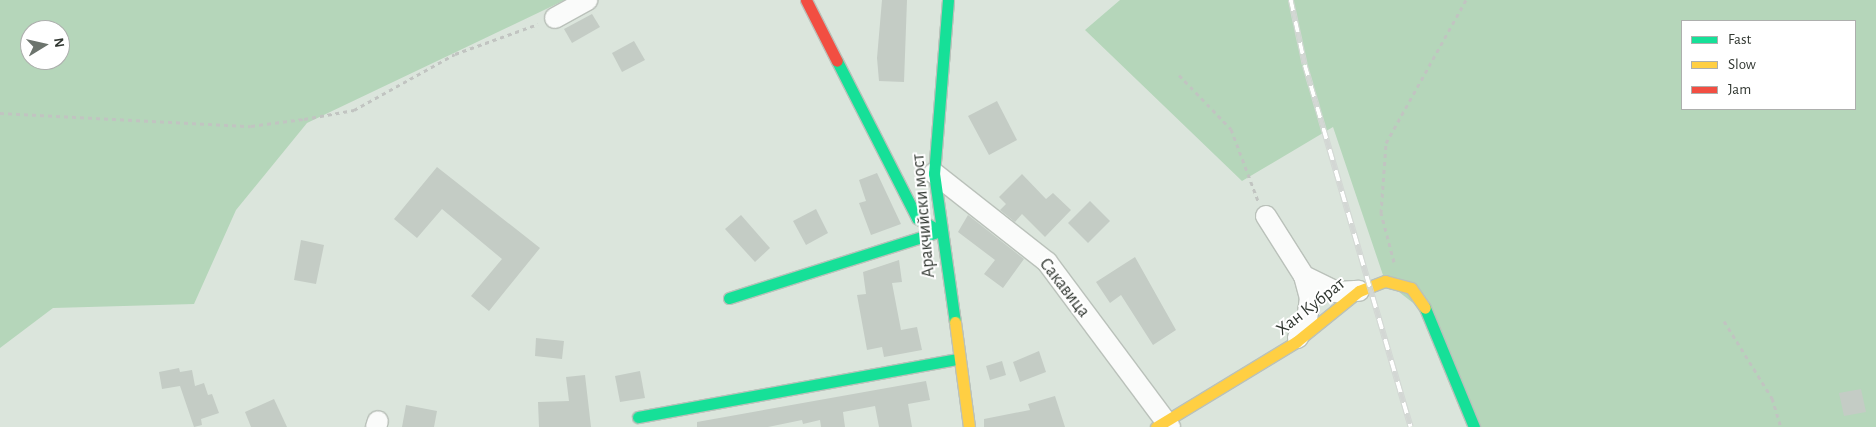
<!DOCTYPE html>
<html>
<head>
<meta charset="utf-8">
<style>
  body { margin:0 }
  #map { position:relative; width:1876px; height:427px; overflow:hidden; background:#dbe5dc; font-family:"Alegreya Sans",sans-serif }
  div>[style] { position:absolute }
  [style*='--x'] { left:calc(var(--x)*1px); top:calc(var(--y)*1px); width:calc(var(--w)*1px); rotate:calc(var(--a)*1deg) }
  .green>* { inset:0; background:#b5d6ba }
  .building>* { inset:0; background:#c4ccc5 }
  .path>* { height:3px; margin-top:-1.5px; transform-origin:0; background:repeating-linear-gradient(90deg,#c1c4c1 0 4px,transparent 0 8px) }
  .roads { filter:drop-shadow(1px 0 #bac1ba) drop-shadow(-1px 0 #bac1ba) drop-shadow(0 1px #bac1ba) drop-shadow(0 -1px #bac1ba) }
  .street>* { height:20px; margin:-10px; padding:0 10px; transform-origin:10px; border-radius:10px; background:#fafbfa }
  .fast>* { height:11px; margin:-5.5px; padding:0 5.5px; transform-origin:5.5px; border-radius:5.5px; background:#16e098 }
  .slow>* { height:11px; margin:-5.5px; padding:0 5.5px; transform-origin:5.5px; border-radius:5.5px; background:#ffcf43 }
  .jam>* { height:11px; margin:-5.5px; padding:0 5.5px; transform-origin:5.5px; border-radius:5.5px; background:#f24e42 }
  .rail>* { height:5.5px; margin-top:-2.75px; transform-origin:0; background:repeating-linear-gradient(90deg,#fff 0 11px,#d3d7d4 0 22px); box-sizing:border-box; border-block:1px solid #d3d7d4 }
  span { translate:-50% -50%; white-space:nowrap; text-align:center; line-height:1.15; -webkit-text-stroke:4px #fff; paint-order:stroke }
  .street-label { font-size:18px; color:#313731 }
  .legend { position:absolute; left:1681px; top:20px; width:175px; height:90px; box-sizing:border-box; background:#fff; border:1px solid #adafad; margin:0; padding:6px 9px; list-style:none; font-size:15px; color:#313731 }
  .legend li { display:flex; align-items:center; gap:10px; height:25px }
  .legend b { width:25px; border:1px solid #adafad }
  .north { position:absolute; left:20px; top:20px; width:50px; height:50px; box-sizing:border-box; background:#fff; border:1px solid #adafad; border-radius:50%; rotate:81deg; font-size:14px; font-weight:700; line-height:20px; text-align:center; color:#313731 }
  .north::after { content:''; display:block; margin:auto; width:18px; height:22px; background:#6c746d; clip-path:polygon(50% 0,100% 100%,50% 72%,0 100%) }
</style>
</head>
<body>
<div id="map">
  <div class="green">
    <i style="clip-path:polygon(evenodd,0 0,565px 0,307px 123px,236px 210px,194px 304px,53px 308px,0 348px,0 0,30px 30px,60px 30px,60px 60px,30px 60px,30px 30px)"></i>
    <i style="clip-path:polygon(evenodd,1120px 0,1876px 0,1876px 427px,1474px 427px,1431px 317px,1385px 281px,1333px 127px,1242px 181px,1085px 30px,1120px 0,1682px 21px,1855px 21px,1855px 109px,1682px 109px,1682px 21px)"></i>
  </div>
  <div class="building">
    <i style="clip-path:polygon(882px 0,907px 0,904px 82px,879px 81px,877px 58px)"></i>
    <i style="clip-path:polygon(592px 14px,600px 27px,572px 43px,564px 29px)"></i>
    <i style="clip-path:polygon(634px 41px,645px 60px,622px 72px,612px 53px)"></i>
    <i style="clip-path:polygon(997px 101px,1017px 140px,989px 155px,968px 116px)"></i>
    <i style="clip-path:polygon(437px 167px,540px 248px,489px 311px,471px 296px,502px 259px,442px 209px,417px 238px,394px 219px)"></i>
    <i style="clip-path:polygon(877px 173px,901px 224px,871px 235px,859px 203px,866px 201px,859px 180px)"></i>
    <i style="clip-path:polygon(1022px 174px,1046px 199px,1053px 193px,1071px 210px,1045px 237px,1022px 214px,1015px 222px,1000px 210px,1006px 204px,999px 197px)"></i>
    <i style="clip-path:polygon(1090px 201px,1110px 221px,1088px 243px,1068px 223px)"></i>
    <i style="clip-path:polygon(816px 209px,828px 233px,806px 245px,793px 221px)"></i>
    <i style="clip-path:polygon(741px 215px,770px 248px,755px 262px,725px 229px)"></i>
    <i style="clip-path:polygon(968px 215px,1024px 259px,1003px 288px,984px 274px,995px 260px,958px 232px)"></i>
    <i style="clip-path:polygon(301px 240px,324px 245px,316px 284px,294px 280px)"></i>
    <i style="clip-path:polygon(1135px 257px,1176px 330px,1153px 345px,1121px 295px,1110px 303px,1096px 282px)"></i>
    <i style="clip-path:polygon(899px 260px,902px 282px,892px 283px,901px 330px,917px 327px,922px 350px,884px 357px,882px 347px,867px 350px,857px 295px,866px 294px,863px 272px)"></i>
    <i style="clip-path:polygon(536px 338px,564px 341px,562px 359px,535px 356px)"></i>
    <i style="clip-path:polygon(1039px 351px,1046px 372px,1020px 382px,1013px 362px)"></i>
    <i style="clip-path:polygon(1002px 361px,1006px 375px,990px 380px,986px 366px)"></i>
    <i style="clip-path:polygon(179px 368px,180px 372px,192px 370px,195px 386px,204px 383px,208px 395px,212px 394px,219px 413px,201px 419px,202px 425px,194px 427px,180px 386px,162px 389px,159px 372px)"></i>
    <i style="clip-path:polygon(640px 371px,645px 398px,620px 402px,615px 376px)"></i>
    <i style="clip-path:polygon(585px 375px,591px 427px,539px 427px,538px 402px,569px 401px,566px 377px)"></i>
    <i style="clip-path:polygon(926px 381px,930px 400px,908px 404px,912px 427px,879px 427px,875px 406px,843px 412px,845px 427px,821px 427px,820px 420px,803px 424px,802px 420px,768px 427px,697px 427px,697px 422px)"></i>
    <i style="clip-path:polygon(1861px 389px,1866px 412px,1844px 416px,1839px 393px)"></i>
    <i style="clip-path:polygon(1055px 396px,1065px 427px,984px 427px,984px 419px,1030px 410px,1028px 404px)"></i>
    <i style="clip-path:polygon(274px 399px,287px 427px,251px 427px,245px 412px)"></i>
    <i style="clip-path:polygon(406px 405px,437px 411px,434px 427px,402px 427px)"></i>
  </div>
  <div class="path">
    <i style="--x:1179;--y:75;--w:75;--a:46.1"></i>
    <i style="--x:1231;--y:129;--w:77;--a:69.4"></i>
    <i style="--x:0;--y:113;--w:251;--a:3"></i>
    <i style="--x:251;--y:126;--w:53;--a:-7.5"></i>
    <i style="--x:304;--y:119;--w:51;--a:-10.2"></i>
    <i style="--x:354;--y:110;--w:115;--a:-29"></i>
    <i style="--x:455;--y:54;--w:88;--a:-19.9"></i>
    <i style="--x:1394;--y:262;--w:51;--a:-104.9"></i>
    <i style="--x:1381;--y:213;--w:70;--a:-85.9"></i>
    <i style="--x:1386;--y:143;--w:164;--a:-60.8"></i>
    <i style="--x:1724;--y:321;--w:91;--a:58.1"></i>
    <i style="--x:1772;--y:398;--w:30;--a:73"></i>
  </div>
  <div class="roads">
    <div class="street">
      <i style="--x:555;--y:18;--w:37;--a:-29"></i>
      <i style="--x:934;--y:173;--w:144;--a:38.2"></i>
      <i style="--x:1047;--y:262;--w:206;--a:53.3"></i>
      <i style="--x:1266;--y:216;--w:71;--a:57.7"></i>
      <i style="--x:1304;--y:276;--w:23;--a:75"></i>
      <i style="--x:1310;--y:298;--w:22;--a:98"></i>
      <i style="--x:1307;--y:320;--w:20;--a:117"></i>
      <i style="--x:1304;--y:276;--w:37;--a:26"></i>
      <i style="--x:1337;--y:292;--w:22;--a:-3"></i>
      <i style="--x:376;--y:427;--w:6;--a:-72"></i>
    </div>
    <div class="fast">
      <i style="--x:948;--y:0;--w:174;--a:94.6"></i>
      <i style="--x:934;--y:173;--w:150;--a:82"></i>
      <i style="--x:729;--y:298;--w:221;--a:-17.6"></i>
      <i style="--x:940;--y:231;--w:26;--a:-151"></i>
      <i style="--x:917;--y:218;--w:176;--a:-117"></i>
      <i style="--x:1425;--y:308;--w:129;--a:67.6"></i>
      <i style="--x:638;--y:417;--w:325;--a:-10.3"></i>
    </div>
    <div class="slow">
      <i style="--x:955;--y:322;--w:106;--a:82.4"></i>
      <i style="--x:1156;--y:427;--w:164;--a:-31.3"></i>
      <i style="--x:1296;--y:342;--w:81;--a:-39"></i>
      <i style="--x:1359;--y:291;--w:28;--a:-21"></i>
      <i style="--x:1385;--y:281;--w:27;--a:15"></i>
      <i style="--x:1411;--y:288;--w:24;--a:55"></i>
    </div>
    <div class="jam">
      <i style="--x:806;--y:0;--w:68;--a:63.1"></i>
    </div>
  </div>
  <div class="rail">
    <i style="--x:1291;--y:0;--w:66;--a:77.8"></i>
    <i style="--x:1305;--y:65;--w:377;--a:73.7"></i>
  </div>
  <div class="street-label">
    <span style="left:924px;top:216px;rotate:-95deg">Аракчийски мост</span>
    <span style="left:1064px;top:288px;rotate:52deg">Сакавица</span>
    <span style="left:1311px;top:307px;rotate:-38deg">Хан Кубрат</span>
  </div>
  <ul class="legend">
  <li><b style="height:6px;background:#16e098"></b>Fast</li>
  <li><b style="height:6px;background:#ffcf43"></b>Slow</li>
  <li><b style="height:6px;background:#f24e42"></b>Jam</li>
  </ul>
  <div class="north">N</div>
</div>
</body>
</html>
